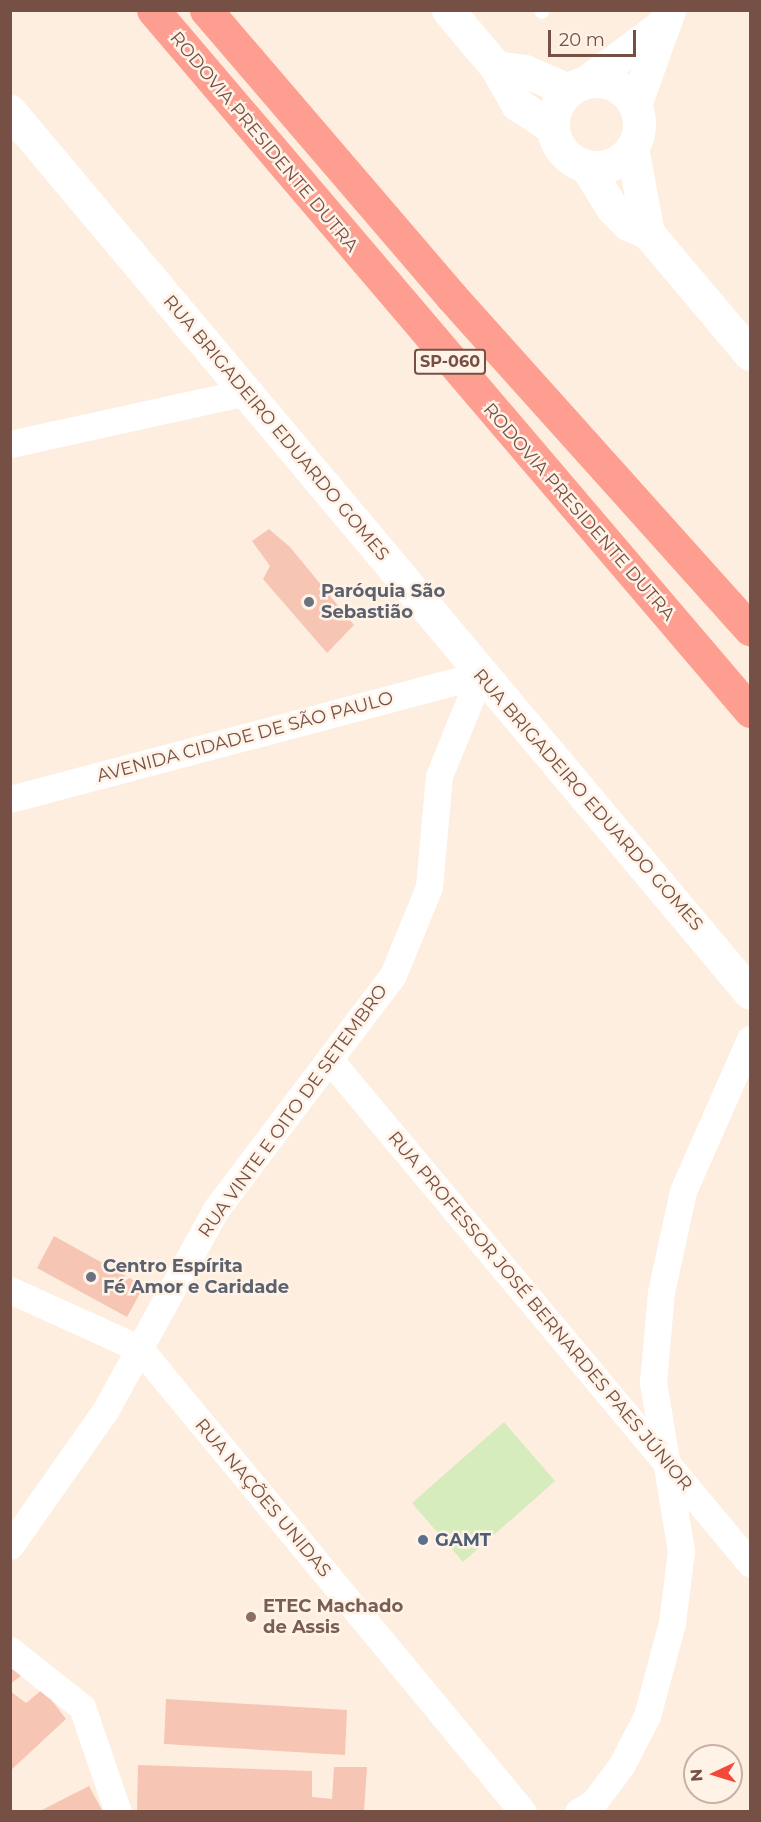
<!DOCTYPE html>
<html>
<head>
<meta charset="utf-8">
<style>
  body { margin:0 }
  #map { position:relative; width:761px; height:1822px; overflow:hidden; background:#feeedf; font-family:Montserrat,sans-serif }
  div>[style] { position:absolute }
  [style*='--x'] { left:calc(var(--x)*1px); top:calc(var(--y)*1px); width:calc(var(--w)*1px); rotate:calc(var(--a)*1deg) }
  .green>* { inset:0; background:#d6ecbc }
  .building>* { inset:0; background:#f6c5b4 }
  .service>* { height:14px; margin:-7px; padding:0 7px; transform-origin:7px; border-radius:7px; background:#fff }
  .minor>* { height:27px; margin:-13.5px; padding:0 13.5px; transform-origin:13.5px; border-radius:13.5px; background:#fff }
  .tertiary>* { height:33px; margin:-16.5px; padding:0 16.5px; transform-origin:16.5px; border-radius:16.5px; background:#fff }
  .tertiary>.ring { margin:-16.5px; padding:0; box-sizing:content-box; background:none; border:33px solid #fff; border-radius:50% }
  .motorway>* { height:33px; margin:-16.5px; padding:0 16.5px; transform-origin:16.5px; border-radius:16.5px; background:#fe9e90 }
  .dots>* { width:16px; height:16px; translate:-50% -50%; box-sizing:border-box; border:3px solid #fff2e7; border-radius:50% }
  span { translate:-50% -50%; white-space:nowrap; text-align:center; line-height:1.15; -webkit-text-stroke:5px #fff2e7; paint-order:stroke }
  .shield-label span { padding:2px 4px; background:#fff2e7; border:2px solid; border-radius:4px; -webkit-text-stroke-width:0 }
  .shield-label { font-size:16px; color:#765045; font-weight:700 }
  .street-label { font-size:18px; color:#765045 }
  .worship-label { font-size:18px; color:#5b616d; font-weight:700 }
  .left { translate:0 -50%; text-align:left }
  .service-label { font-size:18px; color:#4e5e75; font-weight:700 }
  .education-label { font-size:18px; color:#785e54; font-weight:700 }
  .frame { position:absolute; inset:0; border:12px solid #765045; pointer-events:none }
  .north { position:absolute; left:683px; top:1744px; width:60px; height:60px; box-sizing:border-box; background:#fff2e7; border:2px solid #c8b1a6; border-radius:50%; rotate:266deg; font-size:16px; font-weight:700; line-height:24px; text-align:center; color:#765045 }
  .north::after { content:''; display:block; margin:auto; width:21px; height:27px; background:#f34939; clip-path:polygon(50% 0,100% 100%,50% 72%,0 100%) }
  .scale { position:absolute; left:548px; top:30px; width:88px; height:27px; box-sizing:border-box; border:3px solid #765045; border-top:0; padding-left:8px; font-size:18px; line-height:21px; white-space:nowrap; color:#765045; -webkit-text-stroke:4px #fff2e7; paint-order:stroke }
</style>
</head>
<body>
<div id="map">
  <div class="green">
    <i style="clip-path:polygon(504px 1422px,555px 1481px,463px 1562px,412px 1503px)"></i>
  </div>
  <div class="building">
    <i style="clip-path:polygon(269px 529px,290px 547px,354px 625px,327px 653px,263px 579px,270px 566px,252px 541px)"></i>
    <i style="clip-path:polygon(54px 1236px,144px 1286px,127px 1317px,37px 1268px)"></i>
    <i style="clip-path:polygon(10px 1662px,22px 1675px,10px 1684px)"></i>
    <i style="clip-path:polygon(43px 1689px,66px 1719px,10px 1771px,10px 1691px,26px 1703px)"></i>
    <i style="clip-path:polygon(166px 1699px,347px 1710px,345px 1755px,164px 1744px)"></i>
    <i style="clip-path:polygon(138px 1765px,312px 1771px,312px 1797px,332px 1799px,334px 1767px,367px 1767px,364px 1812px,137px 1812px)"></i>
    <i style="clip-path:polygon(89px 1786px,103px 1812px,38px 1812px)"></i>
  </div>
  <div class="service">
    <i style="--x:541;--y:10;--w:2;--a:63"></i>
  </div>
  <div class="minor">
    <i style="--x:10;--y:444;--w:243;--a:-12.4"></i>
    <i style="--x:10;--y:799;--w:486;--a:-14.8"></i>
    <i style="--x:329;--y:1059;--w:657;--a:50.13"></i>
    <i style="--x:10;--y:1290;--w:143;--a:24.4"></i>
    <i style="--x:140;--y:1349;--w:601;--a:50.4"></i>
    <i style="--x:10;--y:1546;--w:165;--a:-54.9"></i>
    <i style="--x:105;--y:1411;--w:230;--a:-61.2"></i>
    <i style="--x:216;--y:1209;--w:293;--a:-52.9"></i>
    <i style="--x:393;--y:975;--w:95;--a:-67.8"></i>
    <i style="--x:429;--y:887;--w:111;--a:-84.9"></i>
    <i style="--x:439;--y:776;--w:109;--a:-67.9"></i>
    <i style="--x:10;--y:1650;--w:92;--a:38.4"></i>
    <i style="--x:82;--y:1707;--w:111;--a:71.1"></i>
    <i style="--x:578;--y:1812;--w:19;--a:-32"></i>
    <i style="--x:594;--y:1802;--w:45;--a:-53.1"></i>
    <i style="--x:621;--y:1766;--w:56;--a:-62.5"></i>
    <i style="--x:647;--y:1716;--w:96;--a:-75"></i>
    <i style="--x:672;--y:1623;--w:73;--a:-82.9"></i>
    <i style="--x:681;--y:1551;--w:171;--a:-99.4"></i>
    <i style="--x:653;--y:1382;--w:90;--a:-84.9"></i>
    <i style="--x:661;--y:1292;--w:103;--a:-77.7"></i>
    <i style="--x:683;--y:1191;--w:166;--a:-66.2"></i>
  </div>
  <div class="tertiary">
    <i style="--x:448;--y:10;--w:75;--a:49.9"></i>
    <i style="--x:496;--y:67;--w:43;--a:60.4"></i>
    <i style="--x:517;--y:104;--w:43;--a:33.7"></i>
    <i style="--x:496;--y:67;--w:29;--a:8"></i>
    <i style="--x:525;--y:71;--w:47;--a:23.8"></i>
    <i class="ring" style="left:553px;top:81px;width:53px;height:53px"></i>
    <i style="--x:587;--y:81;--w:97;--a:-36.6"></i>
    <i style="--x:635;--y:105;--w:101;--a:-70.3"></i>
    <i style="--x:10;--y:111;--w:1151;--a:50"></i>
    <i style="--x:632;--y:148;--w:86;--a:79.3"></i>
    <i style="--x:648;--y:233;--w:158;--a:49.9"></i>
    <i style="--x:586;--y:166;--w:49;--a:58.2"></i>
    <i style="--x:612;--y:208;--w:23;--a:45"></i>
    <i style="--x:628;--y:224;--w:22;--a:24"></i>
  </div>
  <div class="motorway">
    <i style="--x:153;--y:10;--w:921;--a:49.58"></i>
    <i style="--x:206;--y:10;--w:377;--a:49.4"></i>
    <i style="--x:451;--y:296;--w:448;--a:48.1"></i>
  </div>
  <div class="dots">
    <i style="left:309px;top:602px;background:#6b7280"></i>
    <i style="left:91px;top:1277px;background:#6b7280"></i>
    <i style="left:423px;top:1540px;background:#5c6f8a"></i>
    <i style="left:251px;top:1617px;background:#8d6e63"></i>
  </div>
  <div class="shield-label">
    <span style="left:450px;top:362px">SP-060</span>
  </div>
  <div class="street-label">
    <span style="left:264px;top:142px;rotate:50deg">RODOVIA PRESIDENTE DUTRA</span>
    <span style="left:276px;top:428px;rotate:50deg">RUA BRIGADEIRO EDUARDO GOMES</span>
    <span style="left:579px;top:512px;rotate:49deg">RODOVIA PRESIDENTE DUTRA</span>
    <span style="left:245px;top:737px;rotate:-15deg">AVENIDA CIDADE DE SÃO PAULO</span>
    <span style="left:588px;top:800px;rotate:49deg">RUA BRIGADEIRO EDUARDO GOMES</span>
    <span style="left:293px;top:1111px;rotate:-54deg">RUA VINTE E OITO DE SETEMBRO</span>
    <span style="left:540px;top:1311px;rotate:50deg">RUA PROFESSOR JOSÉ BERNARDES PAES JÚNIOR</span>
    <span style="left:263px;top:1498px;rotate:50deg">RUA NAÇÕES UNIDAS</span>
  </div>
  <div class="worship-label">
    <span class="left" style="left:321px;top:602px">Paróquia São<br>Sebastião</span>
    <span class="left" style="left:103px;top:1277px">Centro Espírita<br>Fé Amor e Caridade</span>
  </div>
  <div class="service-label">
    <span class="left" style="left:435px;top:1540px">GAMT</span>
  </div>
  <div class="education-label">
    <span class="left" style="left:263px;top:1617px">ETEC Machado<br>de Assis</span>
  </div>
  <div class="frame"></div>
  <div class="north">N</div>
  <div class="scale">20 m</div>
</div>
</body>
</html>
